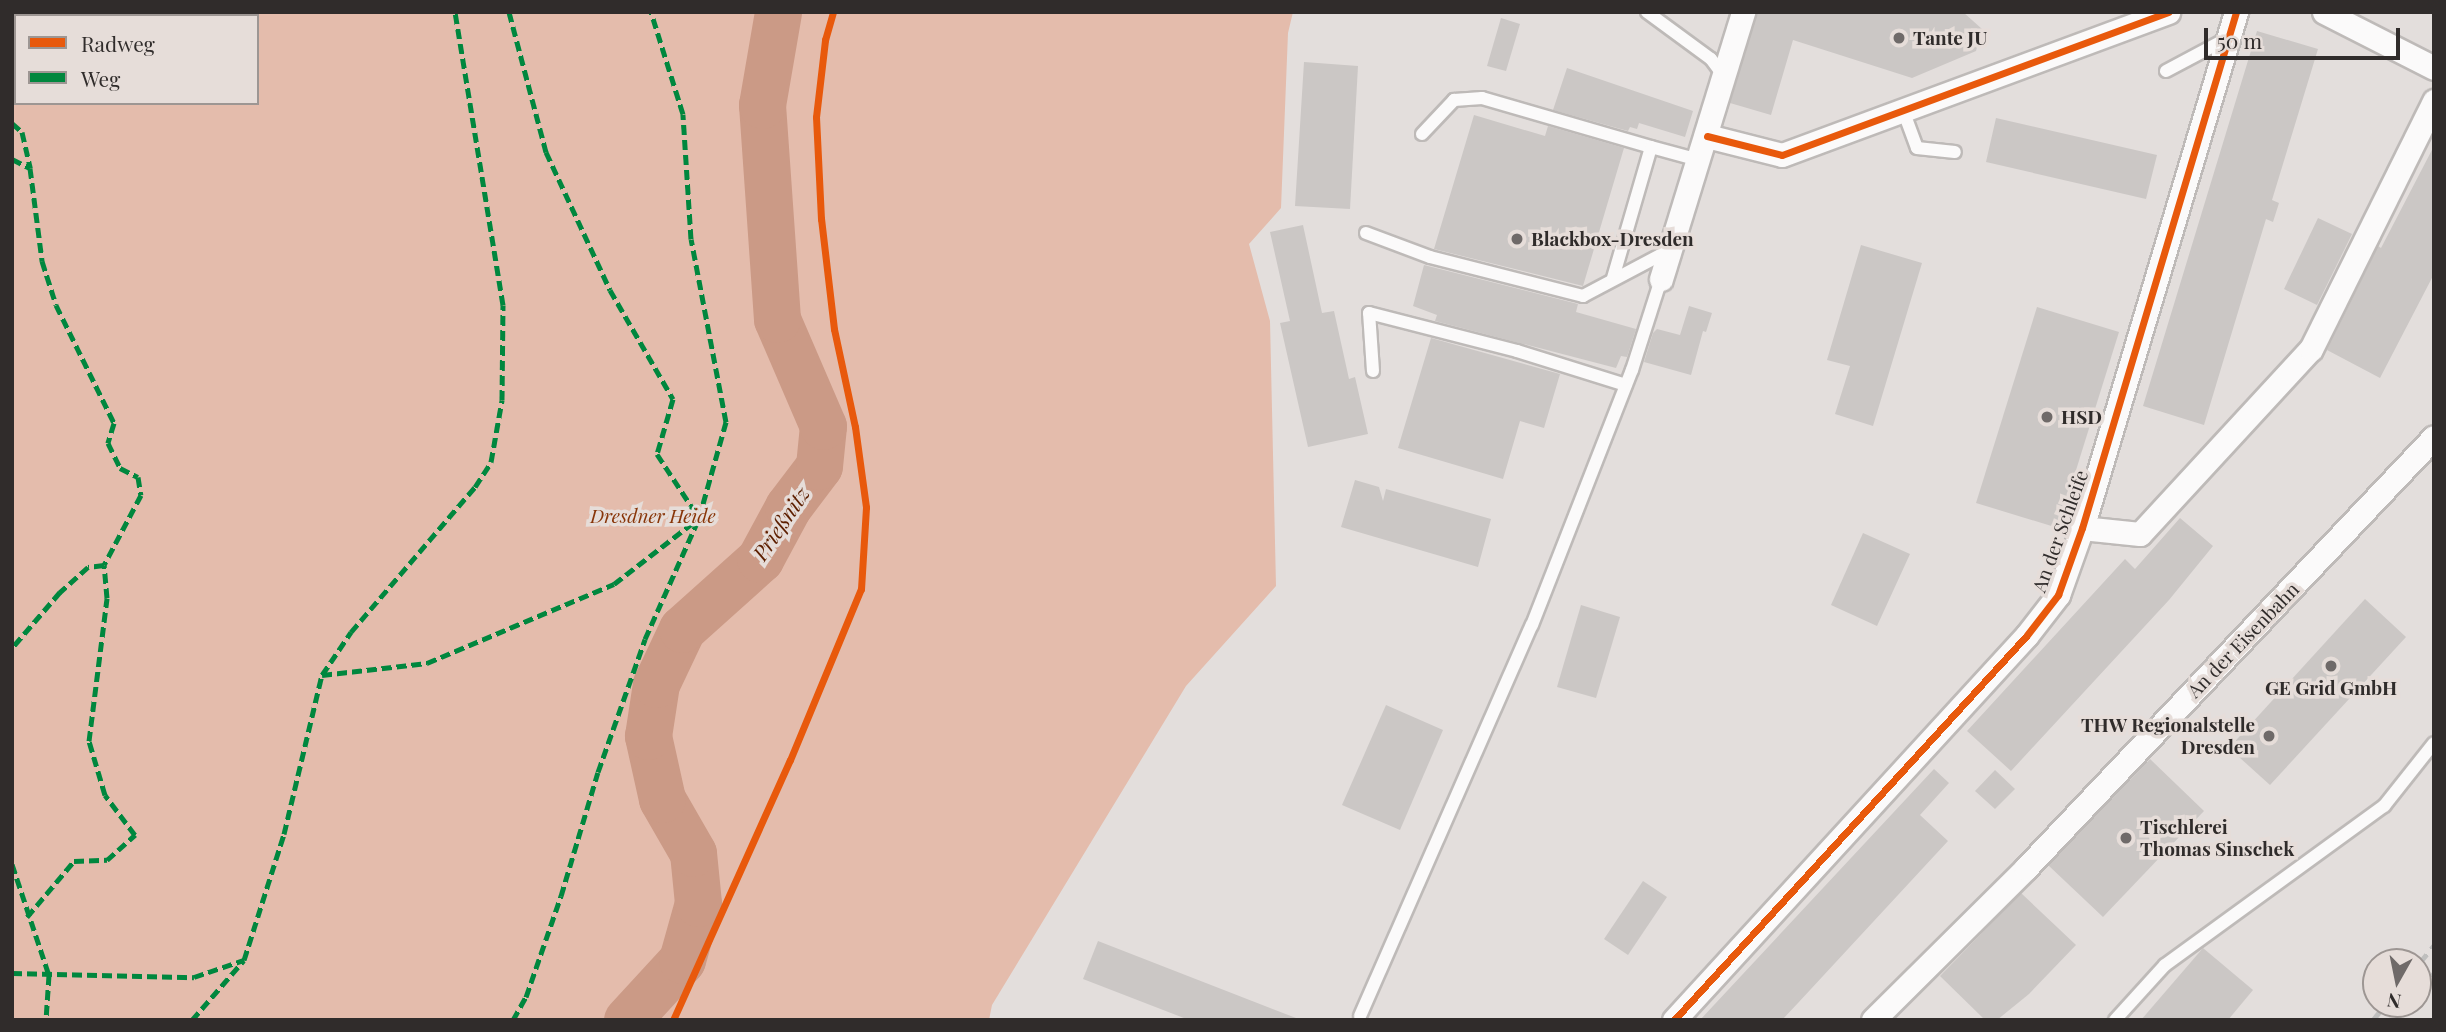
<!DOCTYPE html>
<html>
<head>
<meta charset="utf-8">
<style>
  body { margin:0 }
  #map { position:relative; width:2446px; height:1032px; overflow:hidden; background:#e3dedc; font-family:"Playfair Display",serif }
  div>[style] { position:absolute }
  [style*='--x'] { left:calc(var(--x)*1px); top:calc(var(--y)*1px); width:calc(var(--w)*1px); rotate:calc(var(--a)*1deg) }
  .green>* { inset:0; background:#e4bcac }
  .river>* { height:47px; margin:-23.5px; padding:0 23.5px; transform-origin:23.5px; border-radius:23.5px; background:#cb9a86 }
  .building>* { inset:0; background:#cbc7c5 }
  .roads { filter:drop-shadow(2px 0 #bebab8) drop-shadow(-2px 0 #bebab8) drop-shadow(0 2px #bebab8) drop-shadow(0 -2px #bebab8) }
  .lane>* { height:12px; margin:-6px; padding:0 6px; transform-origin:6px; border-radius:6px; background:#fbfafa }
  .street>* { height:23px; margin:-11.5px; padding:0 11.5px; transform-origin:11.5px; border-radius:11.5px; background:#fbfafa }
  .rail>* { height:5px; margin-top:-2.5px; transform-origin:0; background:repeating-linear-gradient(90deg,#bfbfbe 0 14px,transparent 0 21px) }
  .quiet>* { height:5px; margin-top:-2.5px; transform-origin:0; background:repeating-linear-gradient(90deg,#00873e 0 10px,transparent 0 15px) }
  .cycleway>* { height:7px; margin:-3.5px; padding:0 3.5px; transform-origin:3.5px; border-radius:3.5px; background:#e8590c }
  .dots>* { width:19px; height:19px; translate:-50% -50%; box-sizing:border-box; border:4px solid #e6ddd9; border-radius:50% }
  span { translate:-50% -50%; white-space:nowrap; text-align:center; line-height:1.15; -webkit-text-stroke:7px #e6ddd9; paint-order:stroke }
  .poi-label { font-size:19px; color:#302c2b; font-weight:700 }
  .left { translate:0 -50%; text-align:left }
  .right { translate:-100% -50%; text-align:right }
  .park-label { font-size:19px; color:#883508; font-style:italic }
  .street-label { font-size:19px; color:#302c2b }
  .water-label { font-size:21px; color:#5d1f00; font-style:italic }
  .frame { position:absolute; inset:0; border:14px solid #302c2b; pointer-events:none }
  .legend { position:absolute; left:14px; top:14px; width:245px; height:91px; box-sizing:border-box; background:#e6ddd9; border:2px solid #9d9693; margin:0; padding:9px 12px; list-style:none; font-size:21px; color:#302c2b }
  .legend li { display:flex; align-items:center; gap:14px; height:35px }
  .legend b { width:35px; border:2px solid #9d9693 }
  .north { position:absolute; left:2362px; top:948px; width:70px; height:70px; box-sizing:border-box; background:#e6ddd9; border:2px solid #9d9693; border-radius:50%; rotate:189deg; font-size:19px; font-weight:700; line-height:28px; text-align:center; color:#302c2b }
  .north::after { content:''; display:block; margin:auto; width:24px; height:32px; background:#6f6a69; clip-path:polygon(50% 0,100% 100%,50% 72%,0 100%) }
  .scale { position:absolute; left:2204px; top:28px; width:196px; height:32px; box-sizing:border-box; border:4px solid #302c2b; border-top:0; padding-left:9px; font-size:21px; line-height:24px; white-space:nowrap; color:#302c2b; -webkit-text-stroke:5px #e6ddd9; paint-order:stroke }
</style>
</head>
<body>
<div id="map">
  <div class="green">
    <i style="clip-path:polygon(evenodd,12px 12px,1293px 12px,1288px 33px,1281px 208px,1249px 244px,1270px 321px,1276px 586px,1186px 686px,992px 1005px,989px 1020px,12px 1020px,12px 12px,16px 16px,257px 16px,257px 103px,16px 103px,16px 16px)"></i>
  </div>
  <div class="river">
    <i style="--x:627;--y:1020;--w:81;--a:-47.5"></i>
    <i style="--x:682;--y:960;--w:59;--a:-74.3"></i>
    <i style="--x:698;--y:903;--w:50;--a:-95.7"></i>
    <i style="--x:693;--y:853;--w:62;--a:-119.9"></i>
    <i style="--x:662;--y:799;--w:65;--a:-102.5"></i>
    <i style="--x:648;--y:736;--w:53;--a:-81.3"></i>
    <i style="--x:656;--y:684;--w:61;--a:-64.7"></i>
    <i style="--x:682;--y:629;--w:105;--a:-41.9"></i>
    <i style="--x:760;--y:559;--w:59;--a:-61.7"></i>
    <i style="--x:788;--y:507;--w:51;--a:-52.9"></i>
    <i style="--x:819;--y:466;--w:40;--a:-84.3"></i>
    <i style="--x:823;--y:426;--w:116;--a:-113.3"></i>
    <i style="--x:777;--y:319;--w:215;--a:-94"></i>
    <i style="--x:762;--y:105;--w:94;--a:-80.2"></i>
  </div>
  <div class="building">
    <i style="clip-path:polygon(1757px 12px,1963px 12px,1982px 29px,1976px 51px,1912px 78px,1793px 40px,1771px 115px,1730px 103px)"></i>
    <i style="clip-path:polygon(1501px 18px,1520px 24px,1506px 71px,1487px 66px)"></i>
    <i style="clip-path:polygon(2257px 31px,2318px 49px,2272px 200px,2279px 203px,2273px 222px,2266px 219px,2204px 425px,2143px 406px)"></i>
    <i style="clip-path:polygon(1304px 62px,1358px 66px,1350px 209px,1295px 206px)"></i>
    <i style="clip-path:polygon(1567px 68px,1693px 111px,1685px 137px,1639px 123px,1637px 129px,1630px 127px,1628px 131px,1553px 110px)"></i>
    <i style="clip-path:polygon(1474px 115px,1545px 136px,1548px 126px,1624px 148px,1583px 286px,1434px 249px)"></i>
    <i style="clip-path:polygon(1996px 118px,2157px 155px,2146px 199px,1986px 162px)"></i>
    <i style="clip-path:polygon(2434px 146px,2434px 274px,2380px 378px,2327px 350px,2378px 246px,2381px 248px)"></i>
    <i style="clip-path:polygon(2318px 218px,2352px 234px,2317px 305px,2284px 289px)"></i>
    <i style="clip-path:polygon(1303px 225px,1322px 313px,1334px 311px,1349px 379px,1355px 377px,1368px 434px,1308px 447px,1280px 323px,1290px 321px,1270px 232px)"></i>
    <i style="clip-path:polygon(1861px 245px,1922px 263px,1873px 426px,1835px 414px,1850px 366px,1827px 360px)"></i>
    <i style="clip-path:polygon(1424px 265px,1578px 304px,1576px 312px,1636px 329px,1627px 357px,1621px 356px,1616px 368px,1435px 321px,1437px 315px,1413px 306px)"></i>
    <i style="clip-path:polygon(1689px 306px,1712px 313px,1706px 332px,1703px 331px,1691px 375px,1644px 362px,1653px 333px,1657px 329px,1680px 335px)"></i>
    <i style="clip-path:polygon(2037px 307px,2119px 332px,2058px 528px,1976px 503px)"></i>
    <i style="clip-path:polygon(1431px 338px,1560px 374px,1544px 428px,1520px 421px,1503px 479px,1398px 448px)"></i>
    <i style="clip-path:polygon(1355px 480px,1379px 487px,1383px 501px,1386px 489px,1491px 519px,1478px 567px,1341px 527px)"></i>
    <i style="clip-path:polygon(2180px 518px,2213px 546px,2169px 600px,2011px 771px,1967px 731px,2125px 559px,2135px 569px)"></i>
    <i style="clip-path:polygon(1863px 533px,1910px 554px,1877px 626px,1831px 605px)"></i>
    <i style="clip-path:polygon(2365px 599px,2406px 637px,2270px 785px,2229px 748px)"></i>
    <i style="clip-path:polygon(1581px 605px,1620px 617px,1596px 698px,1557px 687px)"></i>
    <i style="clip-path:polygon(1386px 705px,1443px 730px,1400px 830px,1342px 805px)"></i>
    <i style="clip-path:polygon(2150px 759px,2204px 811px,2103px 917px,2048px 865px)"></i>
    <i style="clip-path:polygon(1934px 769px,1949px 783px,1920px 815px,1948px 841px,1798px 1003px,1782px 1020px,1700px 1020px)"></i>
    <i style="clip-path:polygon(1995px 770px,2015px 789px,1995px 809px,1975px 791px)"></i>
    <i style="clip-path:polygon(1643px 881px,1667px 897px,1628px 955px,1604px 939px)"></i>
    <i style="clip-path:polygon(2021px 893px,2076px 945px,2029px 994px,1997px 1020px,1985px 1020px,1940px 976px)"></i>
    <i style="clip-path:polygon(1098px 941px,1296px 1018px,1295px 1020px,1189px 1020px,1083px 979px)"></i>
    <i style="clip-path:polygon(2203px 948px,2253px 990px,2228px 1020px,2141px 1020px)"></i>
  </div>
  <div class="roads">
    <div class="lane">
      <i style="--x:1647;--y:12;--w:79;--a:36.3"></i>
      <i style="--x:1711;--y:59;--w:21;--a:53"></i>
      <i style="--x:2166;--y:71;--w:70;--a:-28"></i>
      <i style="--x:1903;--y:110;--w:40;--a:69.8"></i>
      <i style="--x:1917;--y:148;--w:38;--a:6"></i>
      <i style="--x:1422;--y:134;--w:47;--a:-46.7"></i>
      <i style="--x:1454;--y:100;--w:28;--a:-4"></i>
      <i style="--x:1482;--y:98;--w:176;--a:16.2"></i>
      <i style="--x:1366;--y:233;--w:68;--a:20.6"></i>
      <i style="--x:1430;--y:257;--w:158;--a:14.3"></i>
      <i style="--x:1583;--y:296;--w:98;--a:-27.9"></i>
      <i style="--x:1613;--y:278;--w:136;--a:-73.8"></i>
      <i style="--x:1651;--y:147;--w:50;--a:15.2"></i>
      <i style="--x:1373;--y:371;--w:58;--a:-93.9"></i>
      <i style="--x:1369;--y:313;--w:153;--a:14.4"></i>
      <i style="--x:1517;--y:351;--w:114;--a:17.3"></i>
      <i style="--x:1360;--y:1016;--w:427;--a:-66.3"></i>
      <i style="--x:1532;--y:625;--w:274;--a:-68.6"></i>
      <i style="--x:1632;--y:370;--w:96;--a:-72.3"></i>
      <i style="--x:2115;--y:1020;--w:74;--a:-47.7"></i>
      <i style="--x:2165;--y:965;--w:271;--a:-36"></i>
      <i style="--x:2384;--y:806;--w:80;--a:-51.6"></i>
    </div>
    <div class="street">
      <i style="--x:2324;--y:12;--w:123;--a:27"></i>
      <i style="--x:1707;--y:136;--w:77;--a:14.2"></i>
      <i style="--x:1782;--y:155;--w:412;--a:-20.3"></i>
      <i style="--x:1661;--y:279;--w:279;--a:-72.9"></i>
      <i style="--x:2082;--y:528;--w:58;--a:5.9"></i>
      <i style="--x:2140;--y:534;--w:252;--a:-47.3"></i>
      <i style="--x:2311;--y:349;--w:277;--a:-63.6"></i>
      <i style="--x:1674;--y:1020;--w:522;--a:-47.48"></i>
      <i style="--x:2027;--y:635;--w:51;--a:-52.2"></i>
      <i style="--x:2058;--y:595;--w:71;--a:-70.3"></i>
      <i style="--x:2082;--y:528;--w:538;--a:-73.38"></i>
      <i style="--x:1873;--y:1020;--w:216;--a:-44.8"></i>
      <i style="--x:2026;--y:868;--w:593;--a:-46.57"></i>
    </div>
  </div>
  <div class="rail">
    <i style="--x:2418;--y:965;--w:26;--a:-51"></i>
    <i style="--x:2418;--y:993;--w:26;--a:-51"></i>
    <i style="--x:2373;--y:1020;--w:21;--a:-51"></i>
    <i style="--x:2396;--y:1020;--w:21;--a:-51"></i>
  </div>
  <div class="quiet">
    <i style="--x:509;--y:12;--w:145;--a:75.2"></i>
    <i style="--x:546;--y:152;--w:152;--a:65.1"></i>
    <i style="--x:610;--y:290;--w:126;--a:60"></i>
    <i style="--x:673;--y:399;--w:57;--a:106.2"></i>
    <i style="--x:657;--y:454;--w:77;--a:56.7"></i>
    <i style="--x:40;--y:16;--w:6;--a:-39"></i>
    <i style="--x:12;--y:28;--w:4;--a:-14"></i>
    <i style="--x:12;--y:123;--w:13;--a:42"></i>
    <i style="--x:22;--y:132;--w:37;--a:77"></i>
    <i style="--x:12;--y:159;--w:20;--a:27"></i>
    <i style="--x:30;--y:168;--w:94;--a:82.6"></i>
    <i style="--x:42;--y:261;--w:46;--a:72.3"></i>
    <i style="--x:56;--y:305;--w:131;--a:63.8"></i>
    <i style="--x:114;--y:423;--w:21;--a:107"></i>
    <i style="--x:108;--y:443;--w:28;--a:64"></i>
    <i style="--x:120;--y:468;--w:20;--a:27"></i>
    <i style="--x:138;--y:477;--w:18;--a:81"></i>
    <i style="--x:141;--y:495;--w:79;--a:117.9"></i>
    <i style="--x:104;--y:565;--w:16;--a:173"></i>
    <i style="--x:88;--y:567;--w:38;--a:138"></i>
    <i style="--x:60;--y:592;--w:74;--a:130.6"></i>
    <i style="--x:322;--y:675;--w:106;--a:-6.5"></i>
    <i style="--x:427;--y:663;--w:203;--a:-22.9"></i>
    <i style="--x:614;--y:584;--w:108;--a:-37.8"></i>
    <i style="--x:12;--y:864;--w:117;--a:71.6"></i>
    <i style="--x:49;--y:975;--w:45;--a:93.8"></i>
    <i style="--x:27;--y:917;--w:73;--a:-50"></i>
    <i style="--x:74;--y:861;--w:33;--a:-2"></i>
    <i style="--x:107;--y:860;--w:38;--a:-42"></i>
    <i style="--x:135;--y:835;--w:50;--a:-126.9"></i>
    <i style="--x:105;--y:795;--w:56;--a:-106.5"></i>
    <i style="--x:89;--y:741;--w:144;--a:-82.8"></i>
    <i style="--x:107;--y:598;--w:33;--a:-95"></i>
    <i style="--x:12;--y:973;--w:182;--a:1.3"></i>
    <i style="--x:194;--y:977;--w:53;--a:-18.8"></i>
    <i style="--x:192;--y:1020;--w:79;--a:-49.1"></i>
    <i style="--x:244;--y:960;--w:132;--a:-72.4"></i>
    <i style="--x:284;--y:834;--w:163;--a:-76.6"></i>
    <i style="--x:322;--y:675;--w:52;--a:-56"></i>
    <i style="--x:351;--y:632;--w:191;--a:-49.5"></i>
    <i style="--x:475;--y:487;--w:30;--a:-57"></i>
    <i style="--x:491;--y:462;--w:63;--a:-79.9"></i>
    <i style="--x:502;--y:400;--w:95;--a:-89.4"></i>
    <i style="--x:503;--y:305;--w:297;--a:-99.3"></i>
    <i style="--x:513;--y:1020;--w:26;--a:-61"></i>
    <i style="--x:526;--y:997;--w:107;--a:-70.9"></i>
    <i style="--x:561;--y:896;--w:129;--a:-73.4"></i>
    <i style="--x:598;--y:772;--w:141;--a:-70.5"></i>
    <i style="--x:645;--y:639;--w:133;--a:-65.9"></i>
    <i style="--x:699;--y:518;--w:100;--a:-74.3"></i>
    <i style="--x:726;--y:422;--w:186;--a:-100.8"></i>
    <i style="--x:691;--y:239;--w:125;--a:-93.7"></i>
    <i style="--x:683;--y:114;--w:107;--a:-107.4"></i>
  </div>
  <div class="cycleway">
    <i style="--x:1707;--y:136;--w:77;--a:14.2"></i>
    <i style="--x:1782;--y:155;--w:412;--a:-20.3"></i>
    <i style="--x:673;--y:1020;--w:285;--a:-65.8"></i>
    <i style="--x:790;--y:760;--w:185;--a:-67.5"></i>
    <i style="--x:861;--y:589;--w:82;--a:-86.5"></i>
    <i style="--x:866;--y:507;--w:81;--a:-97.8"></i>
    <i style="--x:855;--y:427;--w:100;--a:-102.1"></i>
    <i style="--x:834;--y:329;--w:111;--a:-96.7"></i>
    <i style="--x:821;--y:219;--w:102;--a:-92.8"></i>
    <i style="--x:816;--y:117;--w:78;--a:-83.3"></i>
    <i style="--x:825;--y:40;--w:29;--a:-74"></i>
    <i style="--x:1674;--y:1020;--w:522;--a:-47.48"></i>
    <i style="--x:2027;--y:635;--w:51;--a:-52.2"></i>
    <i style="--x:2058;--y:595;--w:71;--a:-70.3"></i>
    <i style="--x:2082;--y:528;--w:538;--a:-73.38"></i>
  </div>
  <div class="dots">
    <i style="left:1899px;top:38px;background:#6f6a69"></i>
    <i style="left:1517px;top:239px;background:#6f6a69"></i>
    <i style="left:2047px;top:417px;background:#6f6a69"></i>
    <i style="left:2331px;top:666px;background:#6f6a69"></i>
    <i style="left:2269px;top:736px;background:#6f6a69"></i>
    <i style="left:2126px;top:838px;background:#6f6a69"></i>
  </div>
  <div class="poi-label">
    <span class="left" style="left:1913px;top:38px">Tante JU</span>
    <span class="left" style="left:1531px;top:239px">Blackbox-Dresden</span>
    <span class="left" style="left:2061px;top:417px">HSD</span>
    <span style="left:2331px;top:688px">GE Grid GmbH</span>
    <span class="right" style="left:2255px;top:736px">THW Regionalstelle<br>Dresden</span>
    <span class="left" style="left:2140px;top:838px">Tischlerei<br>Thomas Sinschek</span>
  </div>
  <div class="park-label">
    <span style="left:653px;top:516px">Dresdner Heide</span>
  </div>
  <div class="street-label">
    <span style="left:2060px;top:531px;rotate:-70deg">An der Schleife</span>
    <span style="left:2243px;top:640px;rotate:-46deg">An der Eisenbahn</span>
  </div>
  <div class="water-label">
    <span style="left:780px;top:523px;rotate:-56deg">Prießnitz</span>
  </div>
  <div class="frame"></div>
  <ul class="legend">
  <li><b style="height:9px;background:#e8590c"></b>Radweg</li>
  <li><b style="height:9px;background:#00873e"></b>Weg</li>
  </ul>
  <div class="north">N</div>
  <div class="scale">50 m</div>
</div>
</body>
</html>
